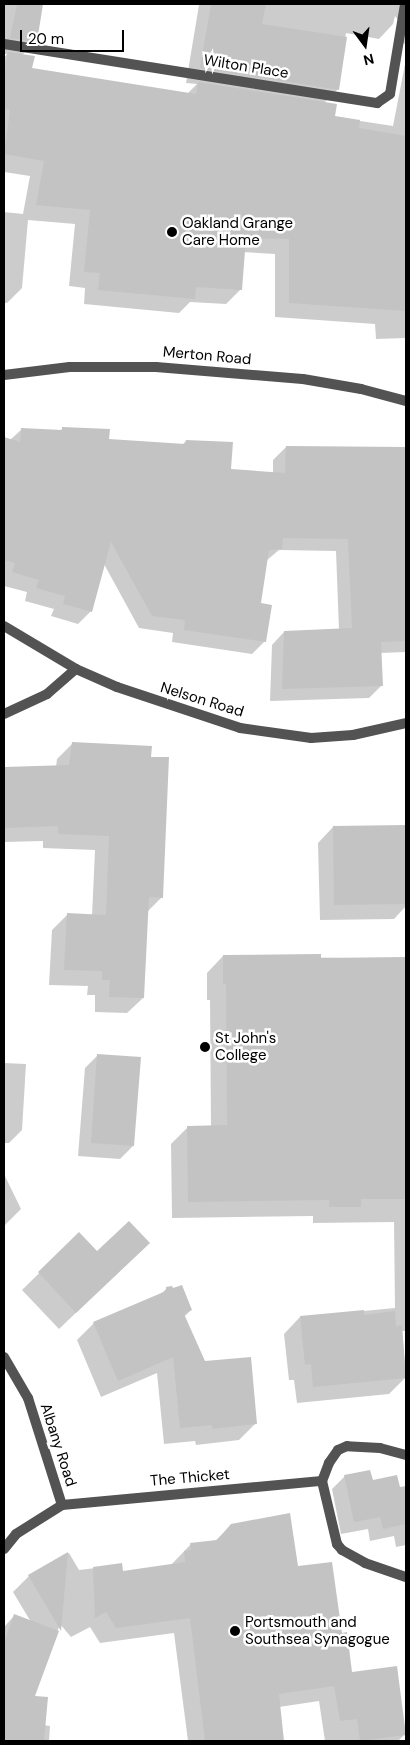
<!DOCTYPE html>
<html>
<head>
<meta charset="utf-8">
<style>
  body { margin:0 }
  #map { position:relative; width:410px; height:1745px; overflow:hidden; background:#fff; font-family:"DM Sans",sans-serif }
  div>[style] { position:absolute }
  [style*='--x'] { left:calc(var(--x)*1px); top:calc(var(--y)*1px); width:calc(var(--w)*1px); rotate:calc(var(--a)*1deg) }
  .shadow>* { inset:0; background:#0003 }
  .building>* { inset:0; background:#c3c3c3 }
  .street>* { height:10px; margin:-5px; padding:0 5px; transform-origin:5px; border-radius:5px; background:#535353 }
  .dots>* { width:14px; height:14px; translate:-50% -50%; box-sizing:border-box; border:2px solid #fff; border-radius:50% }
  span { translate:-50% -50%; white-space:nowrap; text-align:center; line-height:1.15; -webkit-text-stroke:5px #fff; paint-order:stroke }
  .street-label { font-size:15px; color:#000 }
  .poi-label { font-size:15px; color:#000 }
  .left { translate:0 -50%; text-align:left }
  .frame { position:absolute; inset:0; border:5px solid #000; pointer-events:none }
  .north { position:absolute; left:340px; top:20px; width:50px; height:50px; -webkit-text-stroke:4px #fff; paint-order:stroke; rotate:166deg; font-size:14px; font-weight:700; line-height:20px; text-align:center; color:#000 }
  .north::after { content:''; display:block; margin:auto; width:18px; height:22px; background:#000; clip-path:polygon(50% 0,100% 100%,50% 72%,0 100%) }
  .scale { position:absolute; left:20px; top:30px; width:104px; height:22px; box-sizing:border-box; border:2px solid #000; border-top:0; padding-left:6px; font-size:15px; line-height:18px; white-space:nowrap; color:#000; -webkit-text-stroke:4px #fff; paint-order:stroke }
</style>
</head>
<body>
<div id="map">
  <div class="shadow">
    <i style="clip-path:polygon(5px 4px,42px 4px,36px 42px,22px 55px,31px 69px,187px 94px,197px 84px,186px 83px,199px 5px,193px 4px,406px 4px,406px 44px,394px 42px,398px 20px,395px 16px,393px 24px,379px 39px,346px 33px,338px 89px,324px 103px,334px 117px,393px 126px,406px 59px,406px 338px,376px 339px,375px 324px,275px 317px,275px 254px,243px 252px,241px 289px,226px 304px,190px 302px,179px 313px,84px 304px,85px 288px,69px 286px,75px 224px,28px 220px,22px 288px,7px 303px,4px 303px,4px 212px,23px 214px,30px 176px,4px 172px,4px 58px,7px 54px,4px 54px)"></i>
    <i style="clip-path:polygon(63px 428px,108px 440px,182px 445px,186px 441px,230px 470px,273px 473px,273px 460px,286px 447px,406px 448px,406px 652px,380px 653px,382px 685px,369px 698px,270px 701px,272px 645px,284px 632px,339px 630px,336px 551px,279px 550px,266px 561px,259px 604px,265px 641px,252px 654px,172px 642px,173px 633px,139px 628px,104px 564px,91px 611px,78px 624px,51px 616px,54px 609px,25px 601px,27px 592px,4px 586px,4px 439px,10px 440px,21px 430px,59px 432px)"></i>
    <i style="clip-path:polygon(72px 744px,150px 758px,162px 897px,147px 912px,143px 998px,127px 1013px,95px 1012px,95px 995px,87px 995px,88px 986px,49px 985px,52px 930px,67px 915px,92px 916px,95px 850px,43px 848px,43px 841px,4px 842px,4px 769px,56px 767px,57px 759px)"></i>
    <i style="clip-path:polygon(406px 826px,406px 906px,394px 919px,320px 920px,318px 843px,333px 827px)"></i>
    <i style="clip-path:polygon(223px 956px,406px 959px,406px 1331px,402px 1331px,406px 1377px,389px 1394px,297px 1403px,294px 1380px,289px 1380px,284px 1334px,300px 1317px,395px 1308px,394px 1222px,313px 1223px,313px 1216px,172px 1218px,171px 1144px,188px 1127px,211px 1127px,210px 1000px,207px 1000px,207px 973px)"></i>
    <i style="clip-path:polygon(98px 1055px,133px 1146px,120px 1159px,78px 1156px,85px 1068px)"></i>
    <i style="clip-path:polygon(4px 1063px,26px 1064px,22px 1130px,9px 1143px,4px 1143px)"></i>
    <i style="clip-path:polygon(4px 1174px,21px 1209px,4px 1226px)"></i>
    <i style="clip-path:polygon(79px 1234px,97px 1253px,132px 1259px,59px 1329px,22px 1290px)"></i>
    <i style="clip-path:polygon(167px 1288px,191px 1310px,184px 1317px,204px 1363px,256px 1423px,239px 1440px,196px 1445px,195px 1441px,164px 1444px,157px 1373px,101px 1397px,77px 1340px,94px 1323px,159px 1296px)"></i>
    <i style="clip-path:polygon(345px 1476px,399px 1488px,406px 1487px,406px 1545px,396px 1547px,394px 1536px,370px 1541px,368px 1529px,341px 1534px,332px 1489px)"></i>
    <i style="clip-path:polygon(232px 1525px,297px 1568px,341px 1634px,351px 1673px,405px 1734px,398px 1741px,325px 1741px,319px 1701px,279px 1707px,283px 1741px,188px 1741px,174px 1633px,100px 1643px,90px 1627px,71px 1637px,60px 1624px,34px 1697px,44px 1725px,50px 1726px,49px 1741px,4px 1741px,4px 1627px,14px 1616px,31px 1622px,13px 1592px,29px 1576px,69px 1553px,79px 1570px,121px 1565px,122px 1573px,171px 1565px,191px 1544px,215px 1541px)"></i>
  </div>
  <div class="building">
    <i style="clip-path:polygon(17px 4px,43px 4px,37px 42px,10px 38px)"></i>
    <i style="clip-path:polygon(211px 4px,266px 4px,262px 24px,347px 37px,339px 90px,200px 68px)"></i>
    <i style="clip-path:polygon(8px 52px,35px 56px,32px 68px,196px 94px,198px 82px,337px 104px,335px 116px,360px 120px,359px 128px,406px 136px,406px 311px,289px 303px,289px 239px,246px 238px,242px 290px,196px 287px,195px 299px,98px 290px,100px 273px,84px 272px,90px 210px,36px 205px,44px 161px,4px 154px,10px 110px,4px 109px,4px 74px)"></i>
    <i style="clip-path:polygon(62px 427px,110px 429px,109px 439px,185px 444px,186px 440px,233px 442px,231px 469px,285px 473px,286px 446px,406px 447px,406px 641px,381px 642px,383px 686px,282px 689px,284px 631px,352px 628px,348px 539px,283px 538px,282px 549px,269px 550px,261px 603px,272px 605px,266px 642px,184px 630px,185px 620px,152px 616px,111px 542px,92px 612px,63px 604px,65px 596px,36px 588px,39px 580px,12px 572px,15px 563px,4px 560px,4px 437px,20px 442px,21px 428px,62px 430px)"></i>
    <i style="clip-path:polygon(72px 742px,152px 746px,151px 757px,169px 757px,163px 898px,149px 897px,144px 998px,109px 997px,110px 980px,102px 980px,102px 971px,64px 970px,67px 913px,106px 915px,109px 836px,58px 834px,58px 826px,4px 828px,4px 767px,69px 765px)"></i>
    <i style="clip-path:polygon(406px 825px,406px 904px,334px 905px,333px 826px)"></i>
    <i style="clip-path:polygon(321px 954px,321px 958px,406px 957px,406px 1199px,361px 1199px,361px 1207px,329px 1207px,329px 1200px,188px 1202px,187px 1126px,227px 1125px,226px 984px,223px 984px,223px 955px)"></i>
    <i style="clip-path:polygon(97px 1054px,141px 1057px,134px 1146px,91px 1143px)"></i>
    <i style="clip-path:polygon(129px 1221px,150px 1243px,76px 1313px,38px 1272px,79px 1232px,97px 1251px)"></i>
    <i style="clip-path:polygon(182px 1285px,192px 1310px,184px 1314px,205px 1361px,251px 1357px,257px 1424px,212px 1429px,212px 1425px,180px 1428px,173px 1357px,118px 1381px,93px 1322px,166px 1291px,166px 1287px,172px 1286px,173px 1288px)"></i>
    <i style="clip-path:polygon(364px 1310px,364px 1315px,395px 1311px,396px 1326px,402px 1325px,406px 1378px,313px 1387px,311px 1364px,305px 1365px,300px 1316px)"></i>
    <i style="clip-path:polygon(370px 1470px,373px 1480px,397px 1475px,400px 1487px,406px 1486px,406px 1524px,383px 1529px,380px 1517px,354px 1522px,344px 1475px)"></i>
    <i style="clip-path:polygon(290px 1513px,298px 1566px,332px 1562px,342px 1633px,347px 1632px,352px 1672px,397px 1666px,406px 1735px,360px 1741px,357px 1719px,340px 1721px,334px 1686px,279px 1694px,284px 1741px,205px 1741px,190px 1618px,116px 1628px,106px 1612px,95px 1618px,93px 1567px,122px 1563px,123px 1571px,185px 1562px,184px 1551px,191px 1550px,190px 1543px,217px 1540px,231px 1524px)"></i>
    <i style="clip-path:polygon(68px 1552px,61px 1631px,28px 1575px)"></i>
    <i style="clip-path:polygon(14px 1614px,59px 1631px,35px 1696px,48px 1697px,44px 1741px,4px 1741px,4px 1643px)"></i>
  </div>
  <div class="street">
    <i style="--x:4;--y:44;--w:378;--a:9"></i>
    <i style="--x:377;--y:103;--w:16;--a:-35"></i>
    <i style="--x:390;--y:94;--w:91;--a:-80.5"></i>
    <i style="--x:4;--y:375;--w:66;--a:-6.9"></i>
    <i style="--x:70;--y:367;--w:86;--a:0"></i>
    <i style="--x:156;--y:367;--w:147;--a:4.7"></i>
    <i style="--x:303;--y:379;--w:59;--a:9.8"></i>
    <i style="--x:361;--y:389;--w:47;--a:14.9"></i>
    <i style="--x:4;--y:626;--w:84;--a:30.8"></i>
    <i style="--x:76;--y:669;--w:45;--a:23.7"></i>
    <i style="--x:117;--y:687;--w:130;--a:18.4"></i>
    <i style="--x:240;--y:728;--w:72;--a:8"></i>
    <i style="--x:311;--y:738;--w:42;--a:-4.1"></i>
    <i style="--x:353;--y:735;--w:54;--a:-12.8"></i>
    <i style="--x:4;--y:714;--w:47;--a:-24.9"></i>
    <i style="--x:47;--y:694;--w:38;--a:-41"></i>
    <i style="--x:4;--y:1357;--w:48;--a:59.7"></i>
    <i style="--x:28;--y:1398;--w:112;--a:72.4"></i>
    <i style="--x:406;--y:1455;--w:27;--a:-165"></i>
    <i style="--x:380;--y:1448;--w:33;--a:-177"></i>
    <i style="--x:347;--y:1446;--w:10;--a:156"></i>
    <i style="--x:338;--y:1450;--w:16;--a:125"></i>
    <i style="--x:329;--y:1463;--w:19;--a:111"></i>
    <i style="--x:322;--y:1481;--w:65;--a:76.6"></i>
    <i style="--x:337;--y:1544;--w:8;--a:50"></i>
    <i style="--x:342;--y:1550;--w:26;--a:29"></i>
    <i style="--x:365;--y:1563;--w:43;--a:18.9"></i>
    <i style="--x:4;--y:1549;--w:19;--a:-51"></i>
    <i style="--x:16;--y:1534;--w:54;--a:-32.2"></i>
    <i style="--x:62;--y:1505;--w:261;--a:-5.3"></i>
  </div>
  <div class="dots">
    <i style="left:172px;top:232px;background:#000"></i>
    <i style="left:205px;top:1047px;background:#000"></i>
    <i style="left:235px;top:1631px;background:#000"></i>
  </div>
  <div class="street-label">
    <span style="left:246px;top:67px;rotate:9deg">Wilton Place</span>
    <span style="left:207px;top:356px;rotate:5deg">Merton Road</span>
    <span style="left:202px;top:700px;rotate:17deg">Nelson Road</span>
    <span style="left:58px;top:1445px;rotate:72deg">Albany Road</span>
    <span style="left:190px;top:1478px;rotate:-5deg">The Thicket</span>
  </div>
  <div class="poi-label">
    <span class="left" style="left:182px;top:232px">Oakland Grange<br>Care Home</span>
    <span class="left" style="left:215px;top:1047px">St John's<br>College</span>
    <span class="left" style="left:245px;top:1631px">Portsmouth and<br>Southsea Synagogue</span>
  </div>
  <div class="frame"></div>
  <div class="north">N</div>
  <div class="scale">20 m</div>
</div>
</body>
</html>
